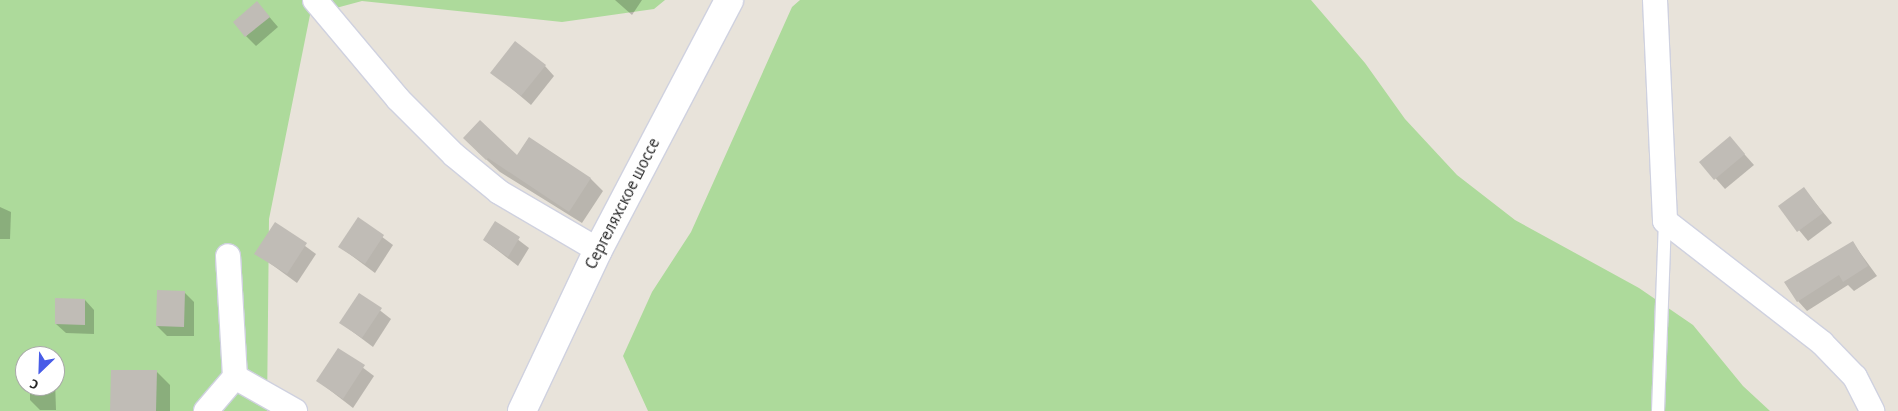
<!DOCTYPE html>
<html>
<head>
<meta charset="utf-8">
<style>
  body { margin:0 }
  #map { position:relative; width:1898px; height:411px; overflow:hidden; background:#e8e3da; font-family:"Alegreya Sans",sans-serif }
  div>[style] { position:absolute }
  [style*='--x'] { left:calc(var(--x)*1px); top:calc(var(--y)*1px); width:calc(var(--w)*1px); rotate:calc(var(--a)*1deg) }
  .green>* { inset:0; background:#adda9b }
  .shadow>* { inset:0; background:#0003 }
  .building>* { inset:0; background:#c0bcb6 }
  .roads { filter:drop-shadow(1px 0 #cfd1df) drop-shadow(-1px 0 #cfd1df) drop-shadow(0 1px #cfd1df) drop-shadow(0 -1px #cfd1df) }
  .lane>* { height:12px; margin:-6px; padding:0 6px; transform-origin:6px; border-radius:6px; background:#fff }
  .street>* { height:24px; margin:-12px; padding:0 12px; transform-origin:12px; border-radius:12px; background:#fff }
  .secondary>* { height:28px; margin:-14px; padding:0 14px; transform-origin:14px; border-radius:14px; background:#fff }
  span { translate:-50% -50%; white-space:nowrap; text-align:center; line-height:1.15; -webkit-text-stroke:4px #fff; paint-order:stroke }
  .street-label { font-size:18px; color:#272727 }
  .north { position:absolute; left:15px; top:346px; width:50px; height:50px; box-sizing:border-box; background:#fff; border:1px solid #a9a9a9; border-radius:50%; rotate:204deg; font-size:14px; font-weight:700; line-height:20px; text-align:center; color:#272727 }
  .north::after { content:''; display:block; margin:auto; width:18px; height:22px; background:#485ce7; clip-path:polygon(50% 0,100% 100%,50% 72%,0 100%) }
</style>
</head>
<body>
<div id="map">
  <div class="green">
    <i style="clip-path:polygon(evenodd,0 0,665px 0,654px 9px,562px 22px,362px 1px,310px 15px,269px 219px,267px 411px,0 411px,0 0,25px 356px,55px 356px,55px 386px,25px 386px,25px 356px)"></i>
    <i style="clip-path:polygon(800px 0,1311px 0,1365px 63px,1405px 119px,1457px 175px,1515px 220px,1639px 288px,1693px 325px,1743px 386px,1770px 411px,648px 411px,623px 356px,652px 292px,691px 232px,792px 7px)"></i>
  </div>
  <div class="shadow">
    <i style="clip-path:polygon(615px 0,642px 0,632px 15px)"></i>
    <i style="clip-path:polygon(266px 13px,278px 27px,256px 46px,246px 36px)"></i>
    <i style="clip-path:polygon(545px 66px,554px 76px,531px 105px,492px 72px)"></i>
    <i style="clip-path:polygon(529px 138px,591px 179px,603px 191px,582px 223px,500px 172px,477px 151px,517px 157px)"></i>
    <i style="clip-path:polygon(1730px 138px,1754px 165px,1725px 189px,1701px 162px)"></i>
    <i style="clip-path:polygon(1804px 189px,1832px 223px,1808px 241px,1780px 207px)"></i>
    <i style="clip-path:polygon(0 207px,11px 212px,10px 239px,0 239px)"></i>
    <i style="clip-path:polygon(358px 219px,393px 245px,375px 273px,340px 247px)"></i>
    <i style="clip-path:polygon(496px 223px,529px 248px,518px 266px,484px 240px)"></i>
    <i style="clip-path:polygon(275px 224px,316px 254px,297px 283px,256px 253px)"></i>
    <i style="clip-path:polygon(1853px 243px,1877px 276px,1854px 291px,1848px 285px,1807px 311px,1798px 301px)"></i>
    <i style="clip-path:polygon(184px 292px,194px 302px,194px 336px,167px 336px,157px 326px)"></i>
    <i style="clip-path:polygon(359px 294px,391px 319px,373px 347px,341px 323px)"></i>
    <i style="clip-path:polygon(85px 300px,94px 310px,94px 334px,66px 333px,56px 324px)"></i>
    <i style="clip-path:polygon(338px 349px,374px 376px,353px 408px,318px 381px)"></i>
    <i style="clip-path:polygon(157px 372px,170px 385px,170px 411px,111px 411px)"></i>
    <i style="clip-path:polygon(55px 380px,56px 410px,40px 410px,30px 400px,30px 386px,55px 386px)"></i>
  </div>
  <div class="building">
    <i style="clip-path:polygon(257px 1px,270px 17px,245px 37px,233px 22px)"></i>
    <i style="clip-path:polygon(515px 41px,546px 65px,521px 96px,490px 73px)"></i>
    <i style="clip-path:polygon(480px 120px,517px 155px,529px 137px,591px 178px,569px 212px,488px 158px,486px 160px,463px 138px)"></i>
    <i style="clip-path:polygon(1730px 136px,1745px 154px,1714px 180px,1699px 162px)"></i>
    <i style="clip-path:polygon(1804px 187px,1823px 213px,1797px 232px,1778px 206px)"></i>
    <i style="clip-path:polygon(358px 217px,384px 235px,365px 264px,338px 247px)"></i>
    <i style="clip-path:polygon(495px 221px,520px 237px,508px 257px,483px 240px)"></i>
    <i style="clip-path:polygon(275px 222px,307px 243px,287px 274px,254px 254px)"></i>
    <i style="clip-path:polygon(1853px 241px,1868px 266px,1843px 282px,1839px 275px,1797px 302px,1784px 282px)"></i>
    <i style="clip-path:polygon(157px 290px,185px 291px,184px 327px,156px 326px)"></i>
    <i style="clip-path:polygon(359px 293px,382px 308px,362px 338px,339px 323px)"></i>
    <i style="clip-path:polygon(55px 298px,85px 299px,85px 325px,55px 324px)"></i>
    <i style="clip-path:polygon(338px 348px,365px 365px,343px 399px,316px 381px)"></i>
    <i style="clip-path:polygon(111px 370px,157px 370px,156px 411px,110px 411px)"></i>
  </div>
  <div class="roads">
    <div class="lane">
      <i style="--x:1658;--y:411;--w:190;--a:-87.9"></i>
    </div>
    <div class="street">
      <i style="--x:315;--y:0;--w:129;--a:50"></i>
      <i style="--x:398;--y:99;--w:79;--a:45"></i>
      <i style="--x:454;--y:155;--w:58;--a:39.4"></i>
      <i style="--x:499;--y:192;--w:115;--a:30.4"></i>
      <i style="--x:1655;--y:0;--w:221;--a:87.4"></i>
      <i style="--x:1665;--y:221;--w:199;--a:37.8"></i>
      <i style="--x:1822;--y:343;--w:47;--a:45.9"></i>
      <i style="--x:1855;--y:377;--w:38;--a:63"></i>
      <i style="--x:235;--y:377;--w:69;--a:29.5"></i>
      <i style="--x:206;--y:411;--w:45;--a:-49.5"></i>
      <i style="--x:235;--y:377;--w:121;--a:-93.3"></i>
    </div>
    <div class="secondary">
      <i style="--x:522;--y:411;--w:178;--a:-64.7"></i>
      <i style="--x:598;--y:250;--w:282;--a:-62.3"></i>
    </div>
  </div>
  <div class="street-label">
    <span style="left:623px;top:204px;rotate:-63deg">Сергеляхское шоссе</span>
  </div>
  <div class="north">С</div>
</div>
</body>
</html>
